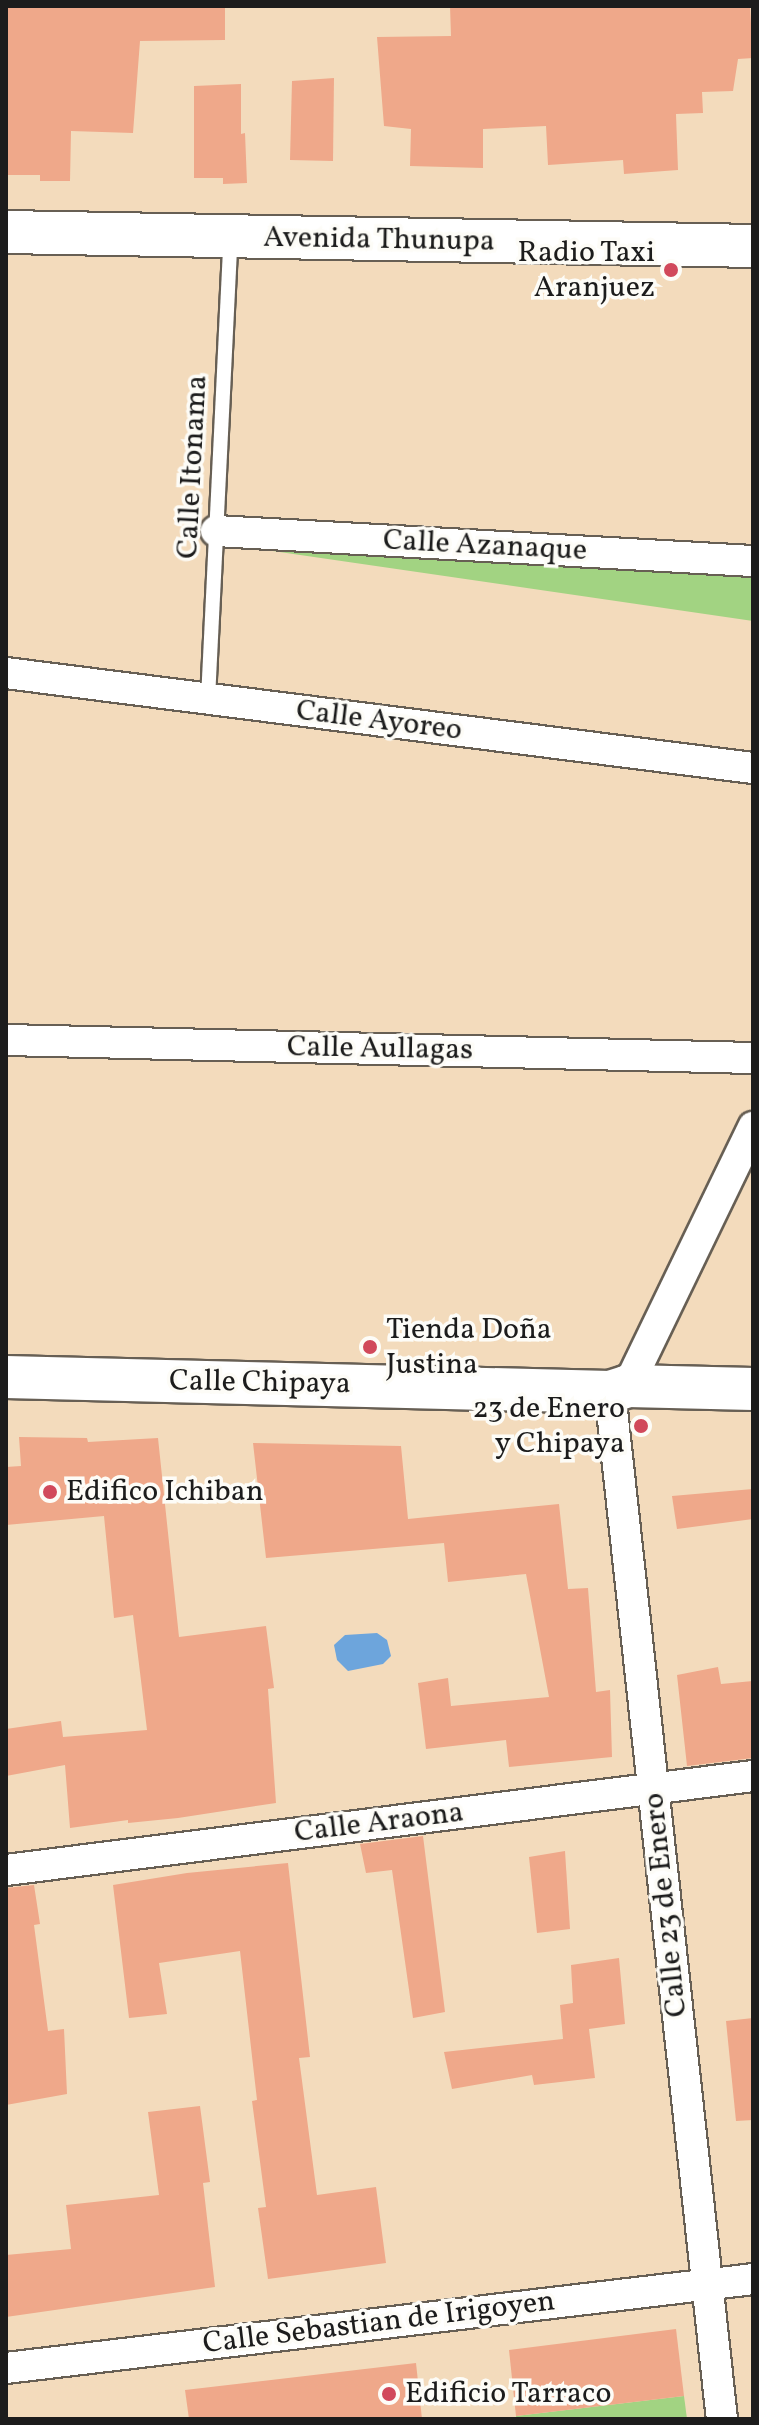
<!DOCTYPE html>
<html>
<head>
<meta charset="utf-8">
<style>
  body { margin:0 }
  #map { position:relative; width:759px; height:2425px; overflow:hidden; background:#f3dbbc; font-family:Vollkorn,serif }
  div>[style] { position:absolute }
  [style*='--x'] { left:calc(var(--x)*1px); top:calc(var(--y)*1px); width:calc(var(--w)*1px); rotate:calc(var(--a)*1deg) }
  .green>* { inset:0; background:#a2d382 }
  .water>* { inset:0; background:#6da5dc }
  .building>* { inset:0; background:#efa88a }
  .roads { filter:drop-shadow(2px 0 #675f54) drop-shadow(-2px 0 #675f54) drop-shadow(0 2px #675f54) drop-shadow(0 -2px #675f54) }
  .lane>* { height:14px; margin:-7px; padding:0 7px; transform-origin:7px; border-radius:7px; background:#fff }
  .street>* { height:30px; margin:-15px; padding:0 15px; transform-origin:15px; border-radius:15px; background:#fff }
  .secondary>* { height:42px; margin:-21px; padding:0 21px; transform-origin:21px; border-radius:21px; background:#fff }
  .dots>* { width:22px; height:22px; translate:-50% -50%; box-sizing:border-box; border:4px solid #fdfcf7; border-radius:50% }
  span { translate:-50% -50%; white-space:nowrap; text-align:center; line-height:1.15; -webkit-text-stroke:7px #fdfcf7; paint-order:stroke }
  .street-label { font-size:30px; color:#1c1c1c }
  .poi-label { font-size:30px; color:#1c1c1c }
  .right { translate:-100% -50%; text-align:right }
  .left { translate:0 -50%; text-align:left }
  .frame { position:absolute; inset:0; border:8px solid #1c1c1c; pointer-events:none }
</style>
</head>
<body>
<div id="map">
  <div class="green">
    <i style="clip-path:polygon(259px 549px,753px 575px,753px 621px)"></i>
    <i style="clip-path:polygon(684px 2396px,687px 2419px,517px 2419px,516px 2416px)"></i>
  </div>
  <div class="water">
    <i style="clip-path:polygon(377px 1633px,387px 1640px,391px 1656px,383px 1664px,348px 1671px,337px 1660px,334px 1645px,345px 1635px)"></i>
  </div>
  <div class="building">
    <i style="clip-path:polygon(6px 6px,225px 6px,225px 40px,140px 41px,133px 133px,71px 131px,70px 181px,40px 181px,40px 175px,6px 175px)"></i>
    <i style="clip-path:polygon(450px 6px,750px 6px,753px 58px,738px 59px,733px 91px,702px 92px,703px 113px,676px 114px,678px 170px,624px 174px,623px 160px,548px 165px,546px 126px,483px 129px,483px 168px,410px 166px,411px 129px,384px 126px,377px 37px,451px 36px)"></i>
    <i style="clip-path:polygon(334px 78px,333px 161px,290px 160px,292px 81px)"></i>
    <i style="clip-path:polygon(241px 84px,241px 134px,245px 133px,247px 183px,223px 184px,223px 178px,194px 178px,194px 86px)"></i>
    <i style="clip-path:polygon(19px 1437px,87px 1438px,88px 1442px,158px 1438px,179px 1637px,266px 1626px,274px 1688px,268px 1689px,276px 1803px,178px 1818px,128px 1823px,128px 1820px,70px 1828px,65px 1765px,6px 1776px,6px 1729px,61px 1721px,63px 1737px,147px 1730px,133px 1615px,114px 1618px,104px 1516px,6px 1525px,6px 1467px,21px 1466px)"></i>
    <i style="clip-path:polygon(253px 1443px,401px 1446px,408px 1519px,559px 1504px,568px 1589px,588px 1588px,596px 1692px,610px 1690px,612px 1757px,509px 1767px,506px 1740px,426px 1749px,418px 1683px,448px 1678px,451px 1706px,549px 1697px,526px 1574px,448px 1582px,444px 1543px,266px 1558px)"></i>
    <i style="clip-path:polygon(753px 1489px,753px 1519px,677px 1529px,672px 1496px)"></i>
    <i style="clip-path:polygon(718px 1667px,721px 1684px,753px 1681px,753px 1758px,687px 1766px,677px 1675px)"></i>
    <i style="clip-path:polygon(423px 1836px,445px 2012px,413px 2018px,392px 1870px,366px 1873px,360px 1844px)"></i>
    <i style="clip-path:polygon(565px 1851px,570px 1929px,537px 1933px,529px 1857px)"></i>
    <i style="clip-path:polygon(288px 1863px,310px 2057px,299px 2058px,317px 2195px,376px 2187px,386px 2263px,268px 2279px,258px 2208px,266px 2207px,252px 2101px,257px 2100px,240px 1951px,159px 1963px,167px 2014px,129px 2018px,113px 1885px,187px 1873px)"></i>
    <i style="clip-path:polygon(34px 1885px,40px 1924px,34px 1925px,48px 2031px,64px 2029px,67px 2094px,6px 2105px,6px 1888px)"></i>
    <i style="clip-path:polygon(619px 1958px,625px 2024px,589px 2029px,595px 2078px,534px 2085px,532px 2075px,452px 2089px,444px 2052px,563px 2039px,560px 2005px,573px 2003px,571px 1965px)"></i>
    <i style="clip-path:polygon(753px 2018px,753px 2120px,736px 2121px,726px 2021px)"></i>
    <i style="clip-path:polygon(200px 2106px,210px 2182px,203px 2183px,215px 2287px,6px 2317px,6px 2255px,71px 2249px,66px 2205px,159px 2195px,148px 2112px)"></i>
    <i style="clip-path:polygon(676px 2329px,684px 2396px,516px 2416px,509px 2350px)"></i>
    <i style="clip-path:polygon(416px 2363px,422px 2419px,189px 2419px,185px 2390px)"></i>
  </div>
  <div class="roads">
    <div class="lane">
      <i style="--x:208;--y:699;--w:459;--a:-87.2"></i>
    </div>
    <div class="street">
      <i style="--x:216;--y:531;--w:538;--a:3.2"></i>
      <i style="--x:6;--y:673;--w:753;--a:7.25"></i>
      <i style="--x:6;--y:1040;--w:747;--a:1.38"></i>
      <i style="--x:628;--y:1386;--w:288;--a:-64.2"></i>
      <i style="--x:610;--y:1392;--w:1033;--a:83.78"></i>
      <i style="--x:6;--y:1870;--w:753;--a:-7.17"></i>
      <i style="--x:6;--y:2368;--w:752;--a:-6.79"></i>
    </div>
    <div class="secondary">
      <i style="--x:6;--y:232;--w:747;--a:1.07"></i>
      <i style="--x:6;--y:1377;--w:604;--a:1.42"></i>
      <i style="--x:610;--y:1392;--w:19;--a:-18"></i>
      <i style="--x:628;--y:1386;--w:125;--a:1.4"></i>
    </div>
  </div>
  <div class="dots">
    <i style="left:671px;top:270px;background:#d1495b"></i>
    <i style="left:370px;top:1347px;background:#d1495b"></i>
    <i style="left:641px;top:1426px;background:#d1495b"></i>
    <i style="left:50px;top:1492px;background:#d1495b"></i>
    <i style="left:389px;top:2394px;background:#d1495b"></i>
  </div>
  <div class="street-label">
    <span style="left:379px;top:240px;rotate:1deg">Avenida Thunupa</span>
    <span style="left:193px;top:467px;rotate:-87deg">Calle Itonama</span>
    <span style="left:485px;top:546px;rotate:3deg">Calle Azanaque</span>
    <span style="left:379px;top:721px;rotate:7deg">Calle Ayoreo</span>
    <span style="left:380px;top:1049px;rotate:1deg">Calle Aullagas</span>
    <span style="left:260px;top:1383px;rotate:1deg">Calle Chipaya</span>
    <span style="left:379px;top:1823px;rotate:-7deg">Calle Araona</span>
    <span style="left:666px;top:1905px;rotate:-96deg">Calle 23 de Enero</span>
    <span style="left:379px;top:2323px;rotate:-7deg">Calle Sebastian de Irigoyen</span>
  </div>
  <div class="poi-label">
    <span class="right" style="left:655px;top:270px">Radio Taxi<br>Aranjuez</span>
    <span class="left" style="left:386px;top:1347px">Tienda Doña<br>Justina</span>
    <span class="right" style="left:625px;top:1426px">23 de Enero<br>y Chipaya</span>
    <span class="left" style="left:66px;top:1492px">Edifico Ichiban</span>
    <span class="left" style="left:405px;top:2394px">Edificio Tarraco</span>
  </div>
  <div class="frame"></div>
</div>
</body>
</html>
